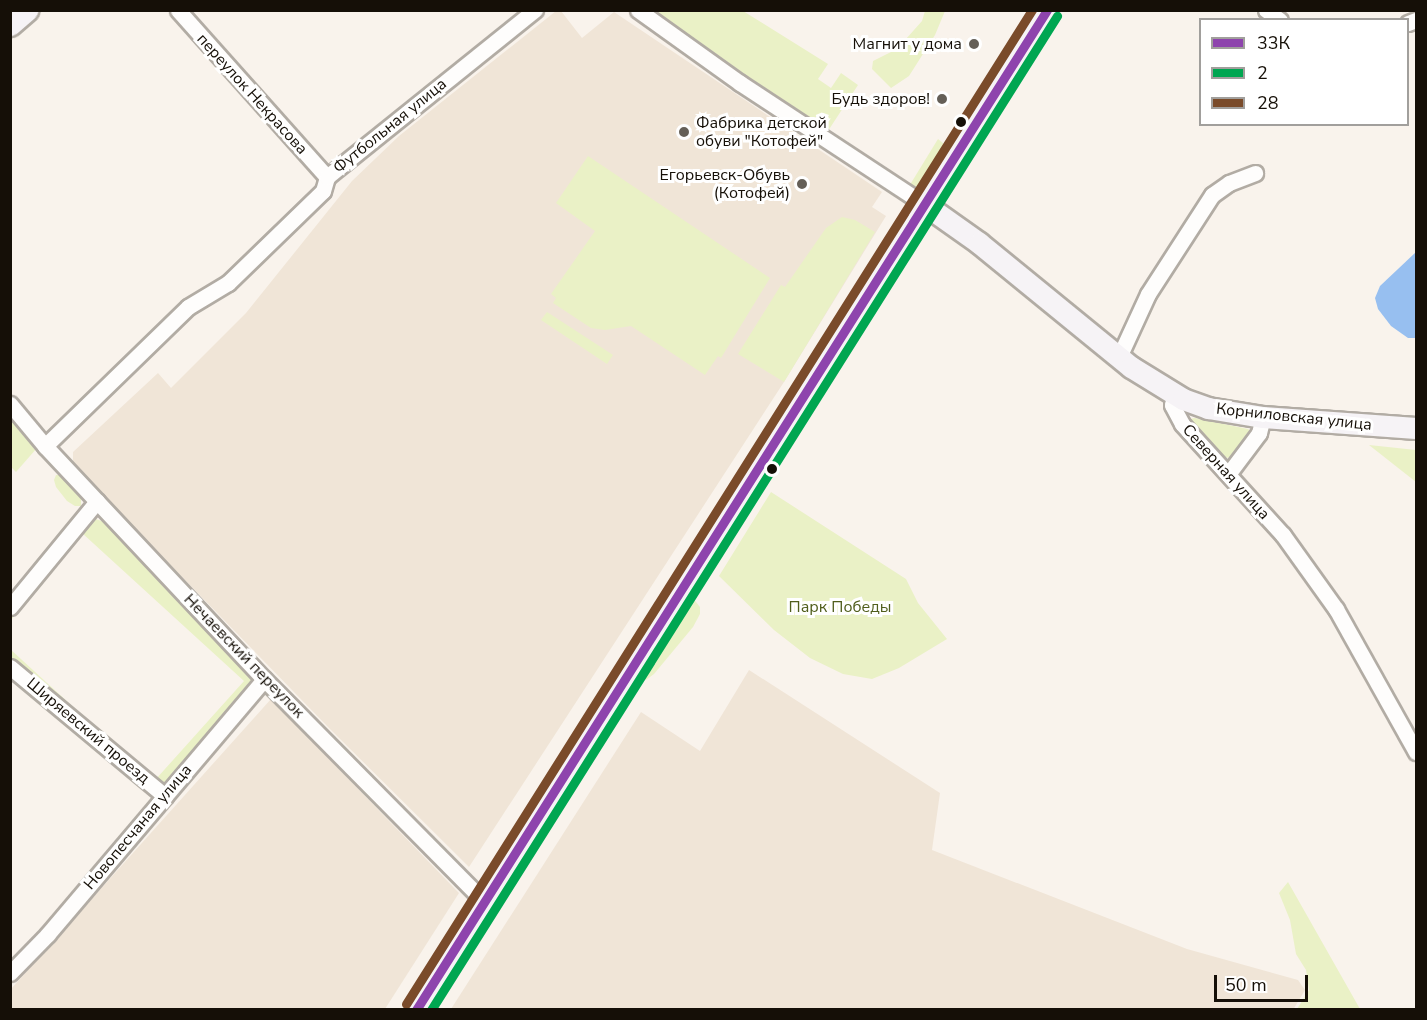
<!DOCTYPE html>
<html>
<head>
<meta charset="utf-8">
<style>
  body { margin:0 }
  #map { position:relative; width:1427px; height:1020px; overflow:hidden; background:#f9f3ec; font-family:"Nunito Sans",sans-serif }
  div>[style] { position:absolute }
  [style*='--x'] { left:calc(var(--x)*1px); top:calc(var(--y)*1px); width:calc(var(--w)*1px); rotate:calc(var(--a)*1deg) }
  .industrial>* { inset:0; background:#f0e5d7 }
  .green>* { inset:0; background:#eaf1c6 }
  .water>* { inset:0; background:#97bff0 }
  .roads { filter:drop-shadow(2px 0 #b2aca4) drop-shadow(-2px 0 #b2aca4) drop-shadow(0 2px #b2aca4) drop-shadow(0 -2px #b2aca4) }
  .street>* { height:15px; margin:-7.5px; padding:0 7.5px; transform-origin:7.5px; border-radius:7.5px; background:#fefdfc }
  .secondary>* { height:21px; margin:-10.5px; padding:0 10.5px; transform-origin:10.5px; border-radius:10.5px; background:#f6f3f6 }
  .bus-1>* { height:9px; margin:-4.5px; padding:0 4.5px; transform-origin:4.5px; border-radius:4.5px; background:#8e44ad }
  .bus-2>* { height:9px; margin:-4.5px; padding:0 4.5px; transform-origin:4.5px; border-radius:4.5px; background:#00a651 }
  .bus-3>* { height:9px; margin:-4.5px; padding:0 4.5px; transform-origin:4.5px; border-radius:4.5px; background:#7a4b2a }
  .dots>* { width:16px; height:16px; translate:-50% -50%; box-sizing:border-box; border:3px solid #fff; border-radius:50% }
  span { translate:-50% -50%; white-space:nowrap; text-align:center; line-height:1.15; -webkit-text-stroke:6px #fff; paint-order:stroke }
  .poi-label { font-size:16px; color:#150f07 }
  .right { translate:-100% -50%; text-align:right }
  .left { translate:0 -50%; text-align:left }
  .street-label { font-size:16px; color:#150f07 }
  .park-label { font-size:16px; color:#505e1c }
  .frame { position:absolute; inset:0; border:12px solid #150f07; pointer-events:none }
  .legend { position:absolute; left:1199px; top:18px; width:210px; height:108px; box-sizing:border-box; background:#fff; border:2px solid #a19f9c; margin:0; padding:8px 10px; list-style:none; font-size:18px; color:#150f07 }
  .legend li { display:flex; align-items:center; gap:12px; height:30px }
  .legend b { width:30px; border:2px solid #a19f9c }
  .scale { position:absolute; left:1214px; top:975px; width:94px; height:27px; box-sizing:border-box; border:3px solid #150f07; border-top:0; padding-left:8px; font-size:18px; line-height:21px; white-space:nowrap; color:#150f07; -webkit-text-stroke:4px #fff; paint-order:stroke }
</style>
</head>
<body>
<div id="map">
  <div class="industrial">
    <i style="clip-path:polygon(556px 11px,561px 11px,582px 38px,614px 12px,882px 192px,872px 207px,886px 216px,784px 382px,469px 867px,330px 729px,73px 465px,73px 452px,158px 373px,171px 388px,246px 313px,352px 181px,399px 136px)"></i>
    <i style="clip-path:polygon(749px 670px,940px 793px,932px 850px,1187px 949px,1298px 980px,1305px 990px,1293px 1010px,451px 1009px,641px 712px,700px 751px)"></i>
    <i style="clip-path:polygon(271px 699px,459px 893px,385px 1009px,11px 1009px,11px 989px)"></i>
  </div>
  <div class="green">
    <i style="clip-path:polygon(648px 11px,743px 11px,828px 64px,818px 79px,831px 88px,841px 73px,858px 85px,826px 134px)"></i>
    <i style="clip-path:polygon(925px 11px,945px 11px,935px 35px,909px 76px,891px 88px,872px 69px,873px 61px,897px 49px,922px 21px)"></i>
    <i style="clip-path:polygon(938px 139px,943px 143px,943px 149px,920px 186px,908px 188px)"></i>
    <i style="clip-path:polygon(588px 156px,770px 278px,721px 358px,718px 356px,705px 375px,631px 326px,605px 330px,591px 328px,553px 303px,556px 298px,551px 294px,595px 231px,556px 203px)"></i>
    <i style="clip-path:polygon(842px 217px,855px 220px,875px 232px,784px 382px,738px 354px,781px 285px,785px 287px,826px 228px)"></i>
    <i style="clip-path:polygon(547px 312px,613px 355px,607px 364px,541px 320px)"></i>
    <i style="clip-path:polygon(10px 416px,37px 448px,16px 472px,11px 467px)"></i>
    <i style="clip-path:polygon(1195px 418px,1248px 429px,1251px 431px,1231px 458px,1220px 457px,1191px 423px,1190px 419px)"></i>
    <i style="clip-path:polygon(1369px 445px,1416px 450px,1416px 482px)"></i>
    <i style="clip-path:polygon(56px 475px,63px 475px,76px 489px,81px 496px,81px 506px,75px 506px,67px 501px,56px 487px,54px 480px)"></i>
    <i style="clip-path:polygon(771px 492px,906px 579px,918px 603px,947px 639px,899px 668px,872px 679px,843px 674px,810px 658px,774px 630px,719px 576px)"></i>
    <i style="clip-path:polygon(90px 517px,107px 523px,207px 628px,253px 681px,165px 786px,156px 779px,244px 681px,82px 533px,11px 620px,10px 613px)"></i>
    <i style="clip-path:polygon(692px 597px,700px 607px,700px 614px,693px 627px,654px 674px,646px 680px,641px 677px,641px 672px,687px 599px)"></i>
    <i style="clip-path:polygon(10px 649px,95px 727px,91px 730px,11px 658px)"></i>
    <i style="clip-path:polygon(1288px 882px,1360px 1009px,1297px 1009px,1309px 990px,1306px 970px,1296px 954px,1290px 920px,1279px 893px)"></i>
  </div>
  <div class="water">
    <i style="clip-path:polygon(1416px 252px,1416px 338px,1408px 338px,1391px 326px,1378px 309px,1375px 298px,1380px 286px)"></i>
  </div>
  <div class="roads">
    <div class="street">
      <i style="--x:178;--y:10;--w:224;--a:48.3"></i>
      <i style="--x:638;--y:10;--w:125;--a:35.6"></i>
      <i style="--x:740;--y:83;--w:220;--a:33.3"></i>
      <i style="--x:1266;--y:10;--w:17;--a:36"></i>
      <i style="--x:1408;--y:23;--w:9;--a:-21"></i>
      <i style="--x:1119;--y:357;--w:69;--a:-65.3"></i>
      <i style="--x:1148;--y:294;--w:118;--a:-57.1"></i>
      <i style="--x:1212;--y:195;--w:21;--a:-35"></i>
      <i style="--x:1229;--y:183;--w:28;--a:-21"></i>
      <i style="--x:1174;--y:395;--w:10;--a:101"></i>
      <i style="--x:1172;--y:405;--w:21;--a:62"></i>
      <i style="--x:1182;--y:424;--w:150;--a:47.7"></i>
      <i style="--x:1283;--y:535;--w:91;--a:54.4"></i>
      <i style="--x:1336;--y:609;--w:164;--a:60.8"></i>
      <i style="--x:10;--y:404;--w:55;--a:50.2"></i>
      <i style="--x:45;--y:446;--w:320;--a:46.8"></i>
      <i style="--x:264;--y:679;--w:314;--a:45.3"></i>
      <i style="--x:45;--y:446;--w:199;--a:-44.2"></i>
      <i style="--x:188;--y:307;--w:47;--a:-31"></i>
      <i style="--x:228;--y:283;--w:132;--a:-44.1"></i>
      <i style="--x:323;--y:191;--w:15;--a:-74"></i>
      <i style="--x:327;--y:177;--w:267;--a:-38.8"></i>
      <i style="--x:1229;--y:473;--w:50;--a:-53.1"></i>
      <i style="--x:1259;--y:433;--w:16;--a:-76"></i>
      <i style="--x:10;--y:607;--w:137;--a:-50.6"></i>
      <i style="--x:10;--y:667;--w:202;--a:39.8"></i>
      <i style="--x:10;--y:973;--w:54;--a:-45.7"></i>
      <i style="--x:48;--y:934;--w:334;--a:-49.7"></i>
    </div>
    <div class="secondary">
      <i style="--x:10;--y:25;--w:23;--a:-41"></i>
      <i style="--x:924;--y:204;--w:67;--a:35.3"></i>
      <i style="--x:979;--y:243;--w:196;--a:39.2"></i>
      <i style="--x:1131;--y:367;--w:61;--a:31.6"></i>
      <i style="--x:1183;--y:399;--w:27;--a:20"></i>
      <i style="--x:1208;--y:408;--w:56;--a:9.3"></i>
      <i style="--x:1263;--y:417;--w:153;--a:4.1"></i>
      <i style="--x:416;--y:1010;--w:1182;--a:-57.75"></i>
    </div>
  </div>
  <div class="bus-1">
    <i style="--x:416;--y:1010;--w:1182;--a:-57.75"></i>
  </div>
  <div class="bus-2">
    <i style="--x:431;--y:1010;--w:1175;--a:-57.8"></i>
  </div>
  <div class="bus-3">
    <i style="--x:406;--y:1004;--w:1175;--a:-57.8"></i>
  </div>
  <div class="dots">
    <i style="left:974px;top:44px;background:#655f57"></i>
    <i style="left:942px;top:99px;background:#655f57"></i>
    <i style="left:961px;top:122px;background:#150f07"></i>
    <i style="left:684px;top:132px;background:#655f57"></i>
    <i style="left:802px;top:184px;background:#655f57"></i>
    <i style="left:772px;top:469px;background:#150f07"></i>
  </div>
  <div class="poi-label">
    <span class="right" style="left:962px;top:44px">Магнит у дома</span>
    <span class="right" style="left:930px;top:99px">Будь здоров!</span>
    <span class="left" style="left:696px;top:132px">Фабрика детской<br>обуви "Котофей"</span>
    <span class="right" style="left:790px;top:184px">Егорьевск-Обувь<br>(Котофей)</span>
  </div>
  <div class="street-label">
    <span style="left:252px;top:94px;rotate:48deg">переулок Некрасова</span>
    <span style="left:390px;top:126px;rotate:-39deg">Футбольная улица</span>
    <span style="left:1294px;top:417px;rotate:6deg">Корниловская улица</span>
    <span style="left:1226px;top:472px;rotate:48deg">Северная улица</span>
    <span style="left:244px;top:656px;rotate:46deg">Нечаевский переулок</span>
    <span style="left:88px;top:731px;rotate:40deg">Ширяевский проезд</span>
    <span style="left:138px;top:827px;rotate:-50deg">Новопесчаная улица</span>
  </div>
  <div class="park-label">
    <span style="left:840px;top:607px">Парк Победы</span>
  </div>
  <div class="frame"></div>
  <ul class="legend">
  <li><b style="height:8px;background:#8e44ad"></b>33К</li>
  <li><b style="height:8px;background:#00a651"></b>2</li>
  <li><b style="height:8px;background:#7a4b2a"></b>28</li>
  </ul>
  <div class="scale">50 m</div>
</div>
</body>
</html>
